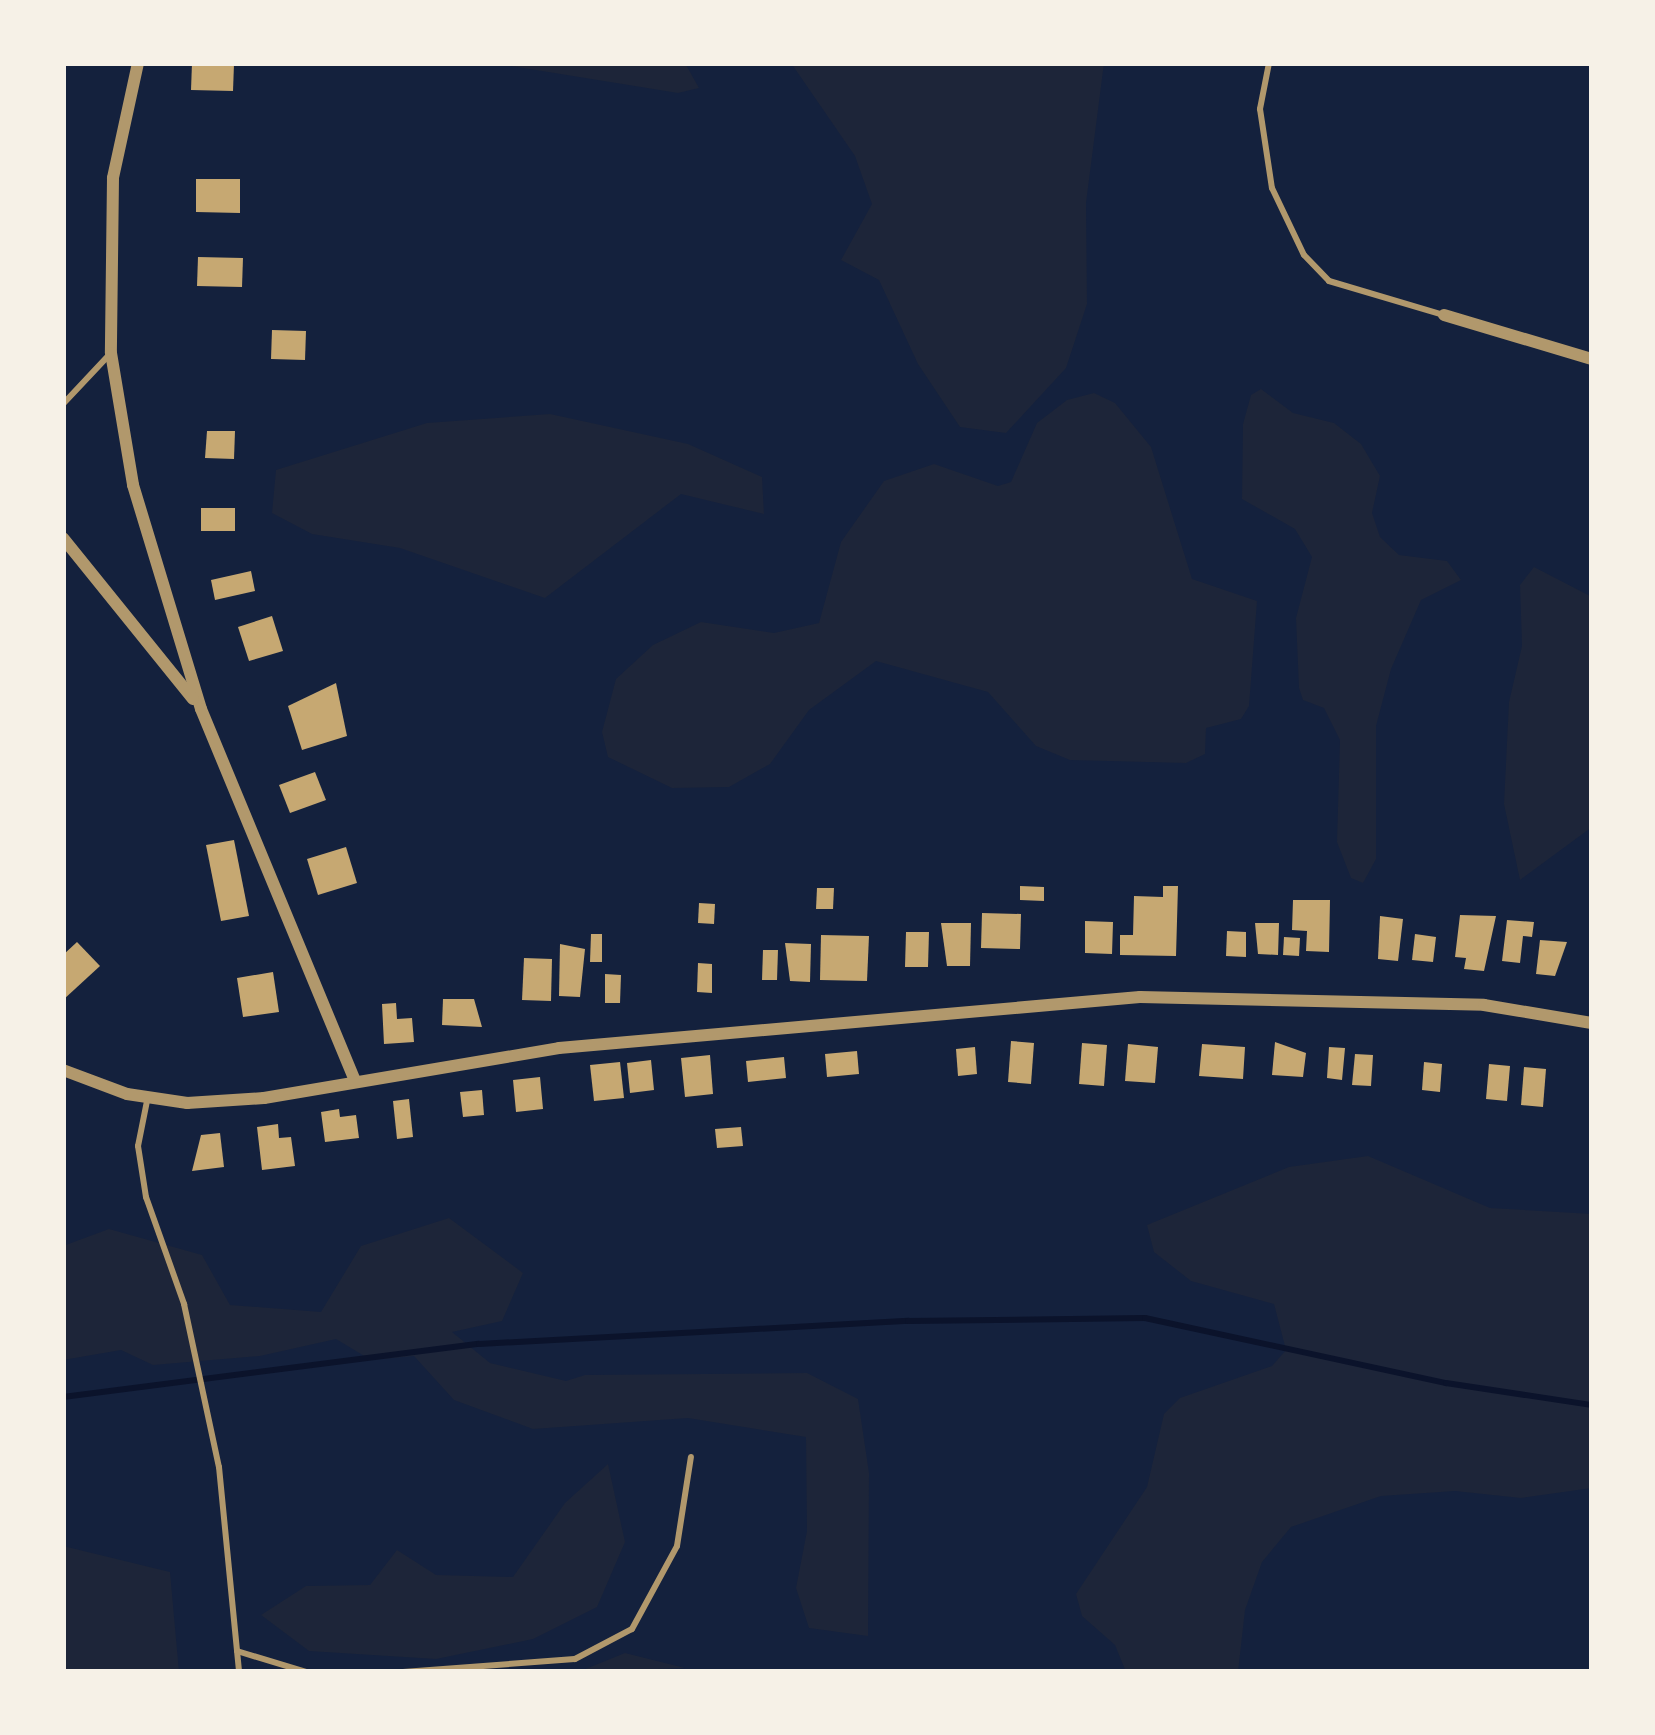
<!DOCTYPE html>
<html>
<head>
<meta charset="utf-8">
<style>
  body { margin:0 }
  #map { position:relative; width:1655px; height:1735px; overflow:hidden; background:#14213d; font-family:"Source Sans 3",sans-serif }
  div>[style] { position:absolute }
  [style*='--x'] { left:calc(var(--x)*1px); top:calc(var(--y)*1px); width:calc(var(--w)*1px); rotate:calc(var(--a)*1deg) }
  .green>* { inset:0; background:#1d2539 }
  .stream>* { height:6px; margin:-3px; padding:0 3px; transform-origin:3px; border-radius:3px; background:#0b132b }
  .building>* { inset:0; background:#c6a872 }
  .service>* { height:6px; margin:-3px; padding:0 3px; transform-origin:3px; border-radius:3px; background:#b1986c }
  .minor>* { height:12px; margin:-6px; padding:0 6px; transform-origin:6px; border-radius:6px; background:#b1986c }
  span { translate:-50% -50%; white-space:nowrap; text-align:center; line-height:1.15; -webkit-text-stroke:12px #f6f1e7; paint-order:stroke }
  .frame { position:absolute; inset:0; border:66px solid #f6f1e7; pointer-events:none }
</style>
</head>
<body>
<div id="map">
  <div class="green">
    <i style="clip-path:polygon(493px 63px,685px 63px,699px 88px,678px 93px)"></i>
    <i style="clip-path:polygon(791px 63px,1104px 63px,1086px 203px,1087px 304px,1066px 368px,1006px 433px,960px 427px,918px 364px,879px 280px,841px 260px,872px 204px,855px 156px)"></i>
    <i style="clip-path:polygon(1261px 389px,1293px 413px,1334px 423px,1361px 444px,1380px 476px,1372px 513px,1380px 537px,1399px 555px,1447px 561px,1461px 580px,1421px 600px,1391px 669px,1376px 726px,1376px 859px,1363px 883px,1351px 878px,1337px 842px,1340px 740px,1324px 708px,1303px 700px,1299px 688px,1296px 618px,1312px 557px,1295px 529px,1242px 499px,1243px 424px,1251px 395px)"></i>
    <i style="clip-path:polygon(1094px 393px,1115px 403px,1151px 447px,1192px 579px,1257px 601px,1249px 706px,1241px 719px,1206px 728px,1205px 754px,1186px 763px,1070px 760px,1036px 746px,988px 692px,876px 661px,809px 710px,770px 764px,729px 787px,672px 788px,608px 757px,602px 732px,616px 679px,653px 645px,701px 622px,774px 633px,819px 623px,841px 542px,884px 481px,934px 464px,998px 486px,1011px 482px,1037px 423px,1067px 400px)"></i>
    <i style="clip-path:polygon(550px 414px,688px 444px,762px 477px,764px 514px,681px 494px,545px 598px,400px 548px,312px 534px,272px 513px,276px 470px,427px 423px)"></i>
    <i style="clip-path:polygon(1534px 567px,1592px 597px,1592px 827px,1520px 880px,1504px 804px,1509px 702px,1522px 646px,1520px 585px)"></i>
    <i style="clip-path:polygon(1368px 1156px,1490px 1208px,1592px 1214px,1592px 1488px,1521px 1498px,1455px 1491px,1381px 1496px,1291px 1527px,1262px 1562px,1245px 1610px,1238px 1672px,1126px 1672px,1115px 1645px,1082px 1616px,1076px 1594px,1147px 1487px,1164px 1414px,1180px 1398px,1272px 1366px,1286px 1350px,1274px 1304px,1191px 1281px,1154px 1252px,1147px 1225px,1289px 1167px)"></i>
    <i style="clip-path:polygon(449px 1218px,523px 1273px,502px 1321px,452px 1332px,490px 1363px,566px 1381px,585px 1375px,807px 1373px,858px 1399px,869px 1473px,868px 1636px,809px 1628px,796px 1588px,807px 1531px,806px 1437px,688px 1418px,533px 1429px,454px 1400px,414px 1356px,371px 1360px,336px 1339px,260px 1356px,153px 1365px,121px 1350px,63px 1360px,63px 1246px,109px 1229px,202px 1255px,230px 1305px,321px 1312px,361px 1246px)"></i>
    <i style="clip-path:polygon(608px 1464px,625px 1542px,597px 1607px,533px 1639px,436px 1659px,309px 1651px,261px 1615px,306px 1586px,370px 1585px,397px 1550px,436px 1575px,513px 1577px,565px 1503px)"></i>
    <i style="clip-path:polygon(63px 1546px,170px 1572px,179px 1672px,63px 1672px)"></i>
    <i style="clip-path:polygon(625px 1653px,685px 1668px,578px 1672px)"></i>
  </div>
  <div class="stream">
    <i style="--x:63;--y:1397;--w:419;--a:-7.3"></i>
    <i style="--x:479;--y:1344;--w:430;--a:-3.1"></i>
    <i style="--x:908;--y:1321;--w:237;--a:-0.7"></i>
    <i style="--x:1145;--y:1318;--w:308;--a:12.2"></i>
    <i style="--x:1446;--y:1383;--w:148;--a:8.6"></i>
  </div>
  <div class="building">
    <i style="clip-path:polygon(192px 63px,234px 64px,233px 91px,191px 90px)"></i>
    <i style="clip-path:polygon(196px 179px,240px 179px,240px 213px,196px 212px)"></i>
    <i style="clip-path:polygon(198px 257px,243px 258px,242px 287px,197px 286px)"></i>
    <i style="clip-path:polygon(272px 330px,306px 331px,305px 360px,271px 359px)"></i>
    <i style="clip-path:polygon(207px 431px,235px 431px,234px 459px,205px 458px)"></i>
    <i style="clip-path:polygon(201px 508px,235px 508px,235px 531px,201px 531px)"></i>
    <i style="clip-path:polygon(251px 571px,255px 591px,215px 600px,211px 580px)"></i>
    <i style="clip-path:polygon(272px 616px,283px 651px,249px 661px,238px 627px)"></i>
    <i style="clip-path:polygon(336px 683px,347px 736px,302px 750px,288px 706px)"></i>
    <i style="clip-path:polygon(315px 772px,326px 800px,290px 813px,279px 785px)"></i>
    <i style="clip-path:polygon(234px 840px,249px 916px,221px 921px,206px 845px)"></i>
    <i style="clip-path:polygon(346px 847px,357px 883px,318px 895px,307px 859px)"></i>
    <i style="clip-path:polygon(1020px 886px,1044px 887px,1044px 901px,1020px 900px)"></i>
    <i style="clip-path:polygon(1163px 886px,1178px 886px,1176px 956px,1120px 955px,1120px 935px,1133px 935px,1134px 896px,1163px 897px)"></i>
    <i style="clip-path:polygon(817px 888px,834px 888px,833px 909px,816px 909px)"></i>
    <i style="clip-path:polygon(1293px 900px,1330px 900px,1329px 952px,1306px 951px,1307px 931px,1292px 930px)"></i>
    <i style="clip-path:polygon(699px 903px,715px 904px,714px 924px,698px 923px)"></i>
    <i style="clip-path:polygon(982px 913px,1021px 914px,1020px 949px,981px 948px)"></i>
    <i style="clip-path:polygon(1460px 915px,1496px 916px,1484px 971px,1464px 969px,1466px 958px,1455px 957px)"></i>
    <i style="clip-path:polygon(1380px 916px,1403px 919px,1398px 961px,1378px 959px)"></i>
    <i style="clip-path:polygon(1507px 920px,1534px 922px,1532px 937px,1523px 936px,1520px 963px,1502px 961px)"></i>
    <i style="clip-path:polygon(1085px 921px,1113px 922px,1112px 954px,1085px 953px)"></i>
    <i style="clip-path:polygon(941px 923px,971px 923px,970px 966px,947px 966px)"></i>
    <i style="clip-path:polygon(1255px 923px,1279px 923px,1278px 955px,1258px 954px)"></i>
    <i style="clip-path:polygon(1227px 931px,1246px 932px,1246px 957px,1226px 956px)"></i>
    <i style="clip-path:polygon(906px 932px,929px 932px,928px 967px,905px 967px)"></i>
    <i style="clip-path:polygon(591px 934px,602px 934px,602px 962px,590px 962px)"></i>
    <i style="clip-path:polygon(1415px 934px,1436px 937px,1433px 962px,1412px 960px)"></i>
    <i style="clip-path:polygon(821px 935px,869px 936px,867px 981px,820px 980px)"></i>
    <i style="clip-path:polygon(1284px 937px,1300px 938px,1299px 956px,1283px 955px)"></i>
    <i style="clip-path:polygon(1540px 940px,1567px 942px,1555px 976px,1536px 974px)"></i>
    <i style="clip-path:polygon(77px 942px,100px 966px,63px 1000px,63px 955px)"></i>
    <i style="clip-path:polygon(785px 943px,811px 944px,810px 982px,790px 981px)"></i>
    <i style="clip-path:polygon(560px 944px,585px 949px,580px 997px,559px 996px)"></i>
    <i style="clip-path:polygon(763px 950px,778px 950px,777px 980px,762px 980px)"></i>
    <i style="clip-path:polygon(524px 958px,552px 959px,551px 1001px,522px 1000px)"></i>
    <i style="clip-path:polygon(698px 963px,712px 964px,712px 993px,697px 992px)"></i>
    <i style="clip-path:polygon(273px 972px,279px 1012px,243px 1017px,237px 978px)"></i>
    <i style="clip-path:polygon(605px 974px,621px 975px,620px 1003px,605px 1003px)"></i>
    <i style="clip-path:polygon(443px 999px,474px 999px,482px 1027px,442px 1025px)"></i>
    <i style="clip-path:polygon(396px 1003px,397px 1019px,412px 1018px,414px 1042px,384px 1044px,382px 1004px)"></i>
    <i style="clip-path:polygon(1011px 1041px,1034px 1043px,1031px 1084px,1008px 1082px)"></i>
    <i style="clip-path:polygon(1275px 1042px,1306px 1053px,1303px 1077px,1272px 1075px)"></i>
    <i style="clip-path:polygon(1082px 1043px,1107px 1045px,1104px 1086px,1079px 1084px)"></i>
    <i style="clip-path:polygon(1128px 1044px,1158px 1047px,1155px 1083px,1125px 1081px)"></i>
    <i style="clip-path:polygon(1202px 1044px,1245px 1047px,1243px 1079px,1199px 1076px)"></i>
    <i style="clip-path:polygon(975px 1047px,977px 1074px,958px 1076px,956px 1049px)"></i>
    <i style="clip-path:polygon(1329px 1047px,1345px 1048px,1342px 1080px,1327px 1078px)"></i>
    <i style="clip-path:polygon(857px 1051px,859px 1074px,827px 1077px,825px 1054px)"></i>
    <i style="clip-path:polygon(1355px 1054px,1373px 1055px,1371px 1086px,1352px 1085px)"></i>
    <i style="clip-path:polygon(710px 1055px,713px 1094px,685px 1097px,681px 1058px)"></i>
    <i style="clip-path:polygon(784px 1057px,786px 1078px,748px 1082px,746px 1061px)"></i>
    <i style="clip-path:polygon(651px 1060px,654px 1090px,630px 1093px,627px 1063px)"></i>
    <i style="clip-path:polygon(620px 1062px,624px 1098px,594px 1101px,590px 1065px)"></i>
    <i style="clip-path:polygon(1424px 1062px,1442px 1064px,1440px 1092px,1422px 1090px)"></i>
    <i style="clip-path:polygon(1489px 1064px,1510px 1066px,1507px 1101px,1486px 1099px)"></i>
    <i style="clip-path:polygon(1524px 1067px,1546px 1069px,1543px 1107px,1521px 1105px)"></i>
    <i style="clip-path:polygon(540px 1077px,543px 1109px,516px 1112px,513px 1080px)"></i>
    <i style="clip-path:polygon(482px 1090px,484px 1115px,463px 1117px,460px 1092px)"></i>
    <i style="clip-path:polygon(409px 1099px,413px 1137px,397px 1139px,393px 1101px)"></i>
    <i style="clip-path:polygon(339px 1109px,340px 1117px,356px 1115px,359px 1138px,325px 1142px,321px 1112px)"></i>
    <i style="clip-path:polygon(278px 1124px,279px 1138px,291px 1137px,295px 1166px,262px 1170px,257px 1127px)"></i>
    <i style="clip-path:polygon(741px 1127px,743px 1146px,717px 1148px,715px 1129px)"></i>
    <i style="clip-path:polygon(220px 1133px,224px 1167px,192px 1171px,201px 1135px)"></i>
  </div>
  <div class="service">
    <i style="--x:1269;--y:63;--w:47;--a:101.1"></i>
    <i style="--x:1260;--y:109;--w:80;--a:81.4"></i>
    <i style="--x:1272;--y:188;--w:74;--a:64.5"></i>
    <i style="--x:1304;--y:255;--w:36;--a:46"></i>
    <i style="--x:1329;--y:281;--w:120;--a:16.5"></i>
    <i style="--x:63;--y:404;--w:66;--a:-46.8"></i>
    <i style="--x:147;--y:1101;--w:46;--a:101.3"></i>
    <i style="--x:138;--y:1146;--w:52;--a:81.1"></i>
    <i style="--x:146;--y:1197;--w:114;--a:70.4"></i>
    <i style="--x:184;--y:1304;--w:167;--a:77.9"></i>
    <i style="--x:219;--y:1467;--w:206;--a:84.4"></i>
    <i style="--x:237;--y:1651;--w:72;--a:16.9"></i>
    <i style="--x:403;--y:1672;--w:172;--a:-4.3"></i>
    <i style="--x:575;--y:1659;--w:64;--a:-27.8"></i>
    <i style="--x:632;--y:1629;--w:94;--a:-61.5"></i>
    <i style="--x:677;--y:1546;--w:90;--a:-81.1"></i>
  </div>
  <div class="minor">
    <i style="--x:138;--y:63;--w:118;--a:102.3"></i>
    <i style="--x:113;--y:178;--w:175;--a:90.7"></i>
    <i style="--x:111;--y:353;--w:134;--a:80.5"></i>
    <i style="--x:133;--y:485;--w:234;--a:73.1"></i>
    <i style="--x:201;--y:709;--w:400;--a:67.5"></i>
    <i style="--x:1444;--y:315;--w:154;--a:16.6"></i>
    <i style="--x:63;--y:538;--w:207;--a:51.1"></i>
    <i style="--x:63;--y:1070;--w:68;--a:20.6"></i>
    <i style="--x:127;--y:1094;--w:61;--a:8.5"></i>
    <i style="--x:187;--y:1103;--w:77;--a:-3.7"></i>
    <i style="--x:264;--y:1098;--w:299;--a:-9.6"></i>
    <i style="--x:559;--y:1048;--w:583;--a:-5.02"></i>
    <i style="--x:1140;--y:997;--w:344;--a:1.3"></i>
    <i style="--x:1484;--y:1005;--w:109;--a:9.5"></i>
  </div>
  <div class="frame"></div>
</div>
</body>
</html>
